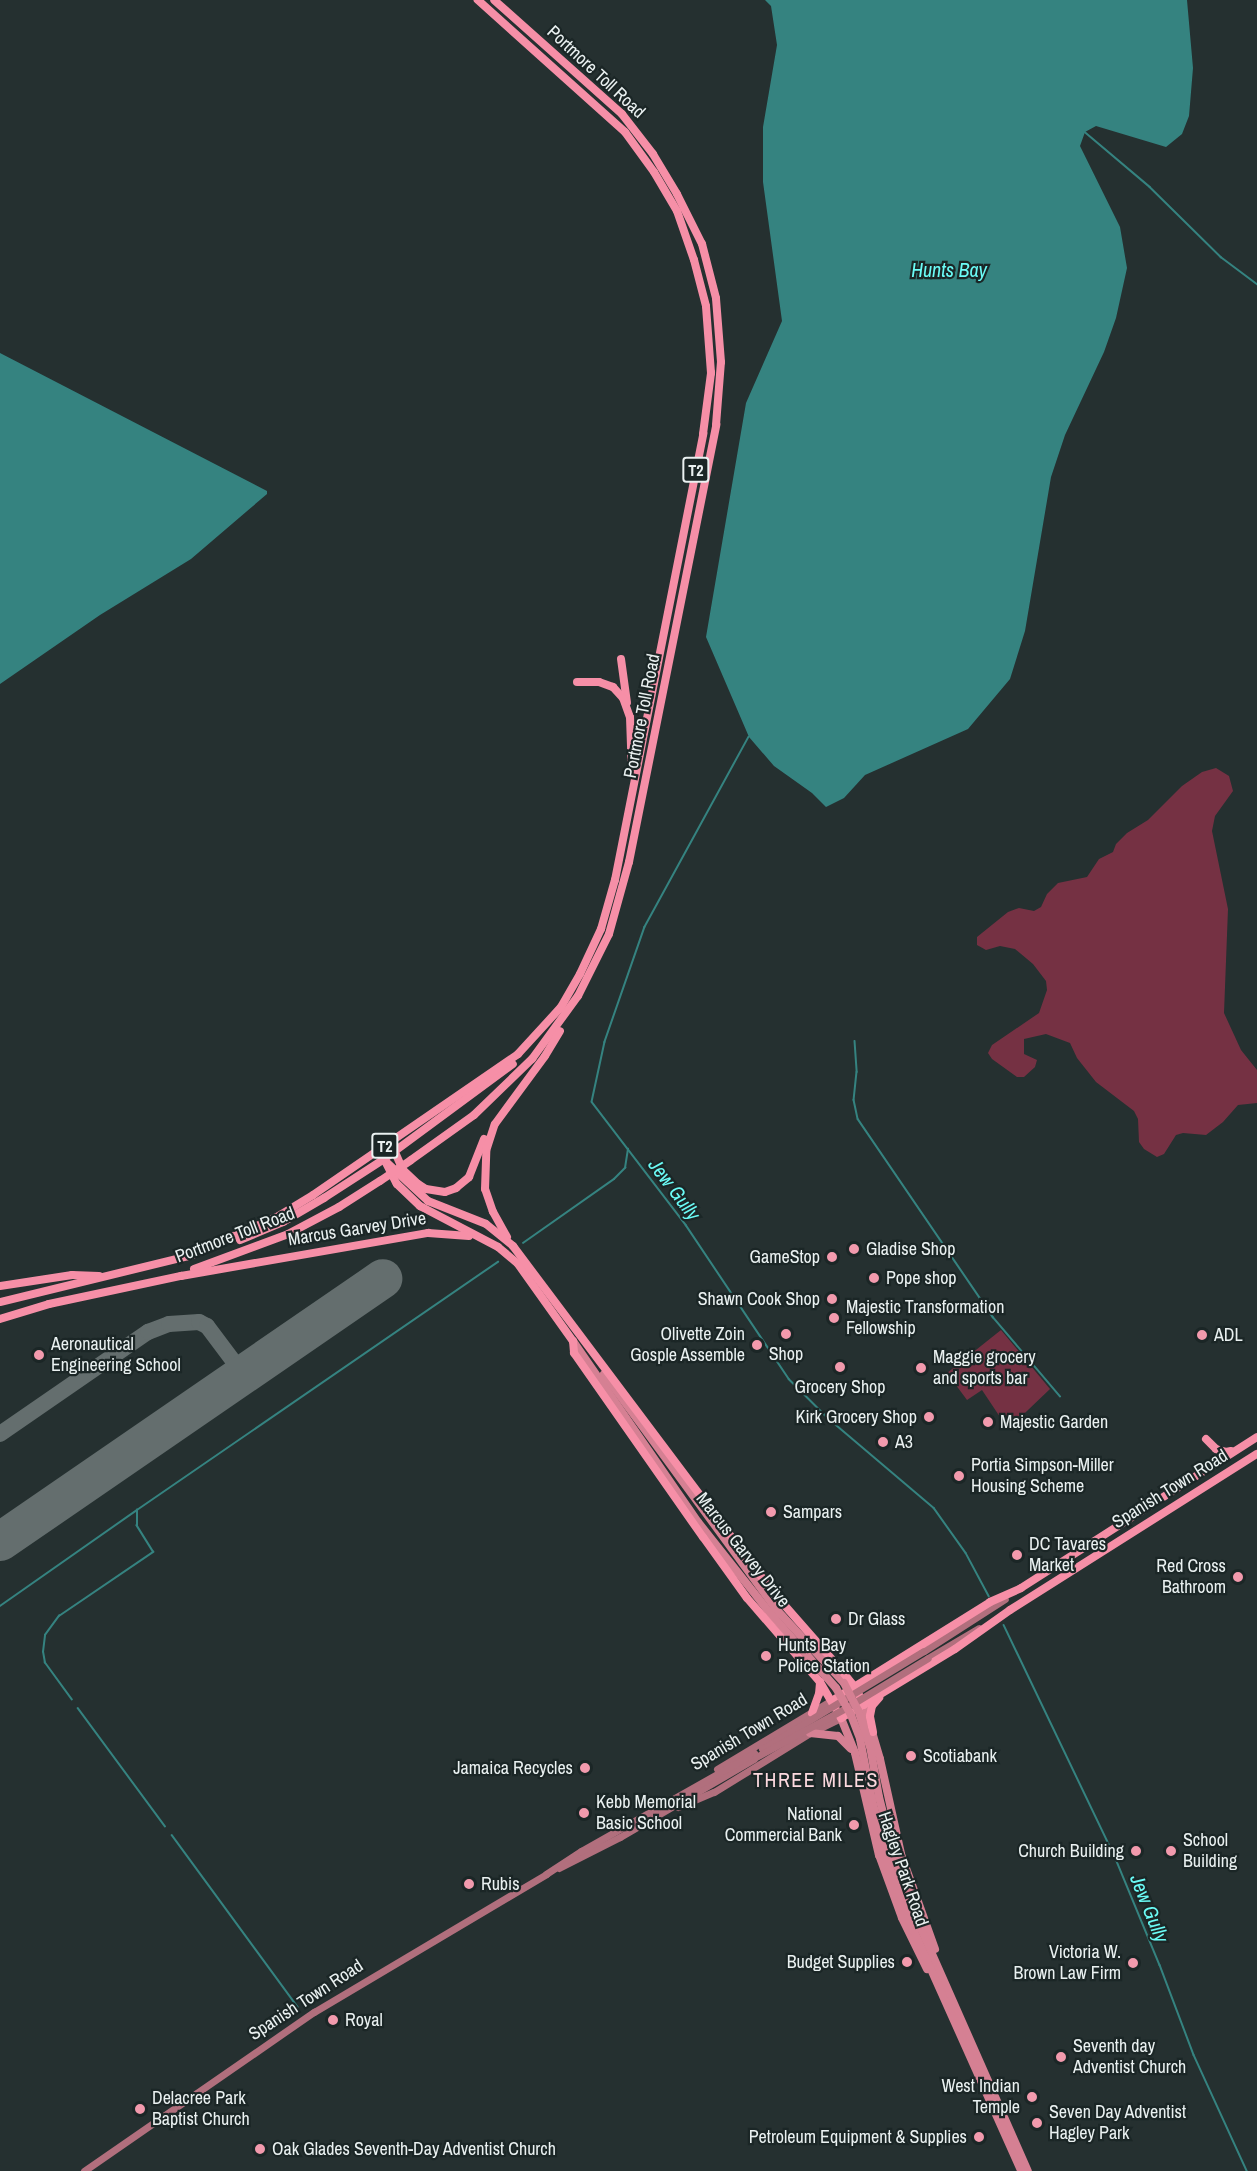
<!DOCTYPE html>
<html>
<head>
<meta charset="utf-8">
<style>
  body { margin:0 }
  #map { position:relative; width:1257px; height:2171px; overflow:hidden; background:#253030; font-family:"Archivo Narrow",sans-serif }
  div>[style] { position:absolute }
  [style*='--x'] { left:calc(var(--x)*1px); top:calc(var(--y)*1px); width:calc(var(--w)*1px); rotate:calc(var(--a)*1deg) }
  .green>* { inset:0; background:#753143 }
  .water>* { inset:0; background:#358380 }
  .stream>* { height:1.5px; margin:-0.75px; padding:0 0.75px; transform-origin:0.75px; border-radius:0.75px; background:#358380 }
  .taxiway>* { height:16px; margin:-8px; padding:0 8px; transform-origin:8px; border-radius:8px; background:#646e6e }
  .runway>* { height:39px; margin:-19.5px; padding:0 19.5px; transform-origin:19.5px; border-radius:19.5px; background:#646e6e }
  .secondary>* { height:7px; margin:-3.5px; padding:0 3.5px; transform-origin:3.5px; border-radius:3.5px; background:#b16f7d }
  .primary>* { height:8px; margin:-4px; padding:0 4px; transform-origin:4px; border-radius:4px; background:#d58093 }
  .highway>* { height:8px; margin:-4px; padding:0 4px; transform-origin:4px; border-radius:4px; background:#f68fa7 }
  .secondary-bridge>* { height:7px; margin:-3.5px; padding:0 3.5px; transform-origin:3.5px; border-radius:3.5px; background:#b16f7d }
  .primary-bridge>* { height:8px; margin:-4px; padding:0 4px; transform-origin:4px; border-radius:4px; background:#d58093 }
  .highway-bridge>* { height:8px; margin:-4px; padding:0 4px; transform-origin:4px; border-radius:4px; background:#f68fa7 }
  .dots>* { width:16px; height:16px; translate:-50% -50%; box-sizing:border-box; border:3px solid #1b2626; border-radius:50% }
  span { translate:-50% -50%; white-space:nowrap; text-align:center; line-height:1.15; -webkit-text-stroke:4.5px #1b2626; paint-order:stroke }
  .shield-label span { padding:2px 4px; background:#1b2626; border:2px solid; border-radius:4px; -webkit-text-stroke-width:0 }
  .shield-label { font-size:16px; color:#eaf1f1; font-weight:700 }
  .street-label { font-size:18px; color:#eaf1f1 }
  .poi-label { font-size:18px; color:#eaf1f1 }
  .left { translate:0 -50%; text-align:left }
  .right { translate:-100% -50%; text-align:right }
  .water-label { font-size:20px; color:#6bfcf7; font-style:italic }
  .neighbourhood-label { font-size:20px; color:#fcd9df; letter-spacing:1.5px }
</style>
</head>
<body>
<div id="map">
  <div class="green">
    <i style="clip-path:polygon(1216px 768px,1229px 776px,1233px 791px,1215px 816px,1212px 831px,1228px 909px,1224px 1013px,1241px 1050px,1257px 1070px,1257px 1103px,1238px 1105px,1223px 1122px,1206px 1135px,1183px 1133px,1176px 1135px,1164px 1154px,1157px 1157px,1144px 1149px,1139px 1142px,1138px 1119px,1134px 1111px,1096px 1082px,1077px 1058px,1070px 1043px,1046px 1034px,1024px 1039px,1024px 1054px,1037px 1060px,1035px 1067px,1024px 1077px,1017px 1077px,992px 1059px,988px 1053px,992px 1045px,1039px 1013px,1047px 990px,1046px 981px,1033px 964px,1015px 949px,1000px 946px,986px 950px,977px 945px,977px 937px,1008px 912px,1019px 908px,1034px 911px,1041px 907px,1047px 894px,1058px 883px,1087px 877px,1099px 859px,1113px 852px,1116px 844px,1127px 833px,1148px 820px,1182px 786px,1202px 772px)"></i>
    <i style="clip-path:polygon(1001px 1330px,1050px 1389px,1008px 1429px,982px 1390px,967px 1400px,947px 1373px)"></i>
  </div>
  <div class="water">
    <i style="clip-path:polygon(765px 0,1187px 0,1193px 68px,1189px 116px,1182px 134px,1166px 147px,1096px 126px,1085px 132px,1080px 146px,1120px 227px,1127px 268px,1116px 318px,1104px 352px,1065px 435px,1051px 477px,1025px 631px,1010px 679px,968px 729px,865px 775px,844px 798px,826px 807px,812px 793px,774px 766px,749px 737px,706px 637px,746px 403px,782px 321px,763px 182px,763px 127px,777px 45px,771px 6px)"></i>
    <i style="clip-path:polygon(0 353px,267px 491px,267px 494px,191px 559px,100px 615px,0 684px)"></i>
  </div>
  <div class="stream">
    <i style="--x:1085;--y:132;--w:85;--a:40.2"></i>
    <i style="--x:1150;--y:187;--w:100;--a:44.6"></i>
    <i style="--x:1221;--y:257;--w:45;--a:36.9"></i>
    <i style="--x:749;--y:737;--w:217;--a:118.7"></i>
    <i style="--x:645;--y:927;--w:122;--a:109.2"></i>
    <i style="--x:605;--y:1042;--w:61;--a:102.2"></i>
    <i style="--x:592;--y:1102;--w:155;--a:52.6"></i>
    <i style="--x:686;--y:1225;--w:185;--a:56.2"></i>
    <i style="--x:789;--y:1379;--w:55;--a:45"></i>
    <i style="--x:828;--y:1418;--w:139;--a:40.3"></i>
    <i style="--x:934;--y:1508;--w:55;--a:54.6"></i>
    <i style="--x:966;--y:1553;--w:49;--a:61.9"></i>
    <i style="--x:855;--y:1041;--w:31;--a:86"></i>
    <i style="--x:857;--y:1072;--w:28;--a:96"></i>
    <i style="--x:854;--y:1100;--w:19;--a:78"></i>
    <i style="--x:858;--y:1119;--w:240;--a:55.7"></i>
    <i style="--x:993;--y:1317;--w:104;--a:49.7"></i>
    <i style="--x:523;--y:1243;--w:111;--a:-35.1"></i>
    <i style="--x:614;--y:1179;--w:16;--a:-45"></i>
    <i style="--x:625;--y:1168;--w:19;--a:-81"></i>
    <i style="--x:0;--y:1606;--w:167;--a:-35"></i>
    <i style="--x:1004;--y:1625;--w:259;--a:64.4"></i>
    <i style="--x:1116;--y:1859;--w:115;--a:67.5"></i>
    <i style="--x:1160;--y:1965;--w:96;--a:69.3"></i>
    <i style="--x:1194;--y:2055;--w:128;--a:65.4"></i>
    <i style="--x:72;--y:1700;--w:46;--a:-126.1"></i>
    <i style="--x:45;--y:1663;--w:11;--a:-100"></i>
    <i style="--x:43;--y:1652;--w:17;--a:-83"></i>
    <i style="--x:45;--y:1635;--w:24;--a:-54"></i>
    <i style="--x:59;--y:1616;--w:114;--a:-34.2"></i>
    <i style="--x:153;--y:1552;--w:31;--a:-122"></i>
    <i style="--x:137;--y:1526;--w:16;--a:-90"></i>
    <i style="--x:137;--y:1510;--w:438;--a:-34.5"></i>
    <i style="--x:78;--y:1708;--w:147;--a:53.6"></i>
    <i style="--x:172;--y:1835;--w:213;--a:53.8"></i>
  </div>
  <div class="taxiway">
    <i style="--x:0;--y:1434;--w:180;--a:-34.6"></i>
    <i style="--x:148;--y:1332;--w:22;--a:-21"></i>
    <i style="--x:169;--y:1324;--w:30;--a:-4"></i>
    <i style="--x:199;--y:1322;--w:9;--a:27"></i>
    <i style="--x:207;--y:1326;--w:60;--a:53.1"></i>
  </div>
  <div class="runway">
    <i style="--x:0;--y:1541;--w:464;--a:-34.5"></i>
  </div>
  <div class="secondary">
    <i style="--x:924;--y:1651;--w:96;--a:-32.7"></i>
    <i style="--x:928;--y:1658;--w:59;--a:-30.5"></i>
    <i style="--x:717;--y:1769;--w:134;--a:-31"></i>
    <i style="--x:678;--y:1807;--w:39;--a:-23"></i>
    <i style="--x:714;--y:1792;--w:113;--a:-31.6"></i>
    <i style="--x:810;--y:1733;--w:34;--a:-26"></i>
    <i style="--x:559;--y:1868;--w:68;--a:-26.9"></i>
    <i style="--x:620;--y:1837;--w:155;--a:-30.2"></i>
    <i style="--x:84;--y:2171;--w:280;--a:-34.7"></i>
    <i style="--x:314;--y:2012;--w:270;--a:-30.7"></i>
    <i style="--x:546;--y:1874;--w:42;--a:-33.3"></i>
    <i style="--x:581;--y:1851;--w:199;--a:-29.5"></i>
  </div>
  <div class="primary">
    <i style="--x:573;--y:1341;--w:220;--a:55.4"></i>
    <i style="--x:698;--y:1522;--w:115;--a:51.7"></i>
    <i style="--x:769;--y:1612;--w:101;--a:48.6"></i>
    <i style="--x:604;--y:1374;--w:291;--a:53.8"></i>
    <i style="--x:776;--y:1609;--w:100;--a:47.4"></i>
    <i style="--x:864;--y:1705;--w:56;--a:73.5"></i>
    <i style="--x:880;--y:1759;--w:97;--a:77.5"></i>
    <i style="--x:901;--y:1854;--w:101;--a:70.3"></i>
    <i style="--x:841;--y:1718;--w:38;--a:68"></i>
    <i style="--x:855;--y:1753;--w:105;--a:76.8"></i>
    <i style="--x:879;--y:1855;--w:67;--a:69.9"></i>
    <i style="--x:902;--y:1918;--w:57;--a:63.9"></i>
    <i style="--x:810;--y:1733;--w:28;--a:6"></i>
    <i style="--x:838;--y:1736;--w:18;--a:45"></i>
    <i style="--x:879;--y:1797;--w:65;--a:75.7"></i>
    <i style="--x:895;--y:1860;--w:66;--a:69.6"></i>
    <i style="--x:918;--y:1922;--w:272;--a:66.2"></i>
    <i style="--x:872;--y:1800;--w:68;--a:75.6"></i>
    <i style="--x:889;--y:1866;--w:67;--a:69.1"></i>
    <i style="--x:913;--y:1929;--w:265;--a:65.9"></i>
  </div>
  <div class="highway">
    <i style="--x:621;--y:659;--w:44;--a:82.2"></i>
    <i style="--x:577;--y:682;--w:22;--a:0"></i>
    <i style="--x:599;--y:682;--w:15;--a:20"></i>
    <i style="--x:613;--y:687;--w:15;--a:48"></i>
    <i style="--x:623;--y:698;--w:20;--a:70"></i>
    <i style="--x:630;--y:717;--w:57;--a:88"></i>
    <i style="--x:394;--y:1150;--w:22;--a:66"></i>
    <i style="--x:403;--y:1170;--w:21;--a:43"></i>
    <i style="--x:418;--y:1184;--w:9;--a:32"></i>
    <i style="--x:426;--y:1189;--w:19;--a:9"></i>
    <i style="--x:445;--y:1192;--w:12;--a:-20"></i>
    <i style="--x:456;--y:1188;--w:17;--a:-40"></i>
    <i style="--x:469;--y:1177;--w:41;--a:-68.5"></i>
    <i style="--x:384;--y:1159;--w:28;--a:63"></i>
    <i style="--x:397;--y:1184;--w:32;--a:44"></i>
    <i style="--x:420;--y:1206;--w:88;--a:27.7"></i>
    <i style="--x:498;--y:1247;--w:26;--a:40"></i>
    <i style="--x:518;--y:1264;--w:95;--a:54.5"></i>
    <i style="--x:573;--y:1341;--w:12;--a:85"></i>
    <i style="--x:574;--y:1353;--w:225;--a:55"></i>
    <i style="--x:703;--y:1537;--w:75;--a:54.2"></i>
    <i style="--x:747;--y:1598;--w:111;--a:49"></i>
    <i style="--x:820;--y:1682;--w:42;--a:59.7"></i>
    <i style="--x:841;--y:1718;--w:133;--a:-31.2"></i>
    <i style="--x:955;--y:1649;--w:67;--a:-35.3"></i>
    <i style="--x:1010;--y:1610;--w:292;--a:-32.3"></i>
    <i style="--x:384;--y:1160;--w:60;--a:43"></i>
    <i style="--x:428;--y:1201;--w:62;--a:21.6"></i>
    <i style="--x:486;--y:1224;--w:35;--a:39"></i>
    <i style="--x:513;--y:1246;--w:431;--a:53.1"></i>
    <i style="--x:772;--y:1591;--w:98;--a:48.7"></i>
    <i style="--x:837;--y:1665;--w:28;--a:51"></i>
    <i style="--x:855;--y:1687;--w:20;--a:63"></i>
    <i style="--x:411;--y:1160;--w:77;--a:-35.5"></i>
    <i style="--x:474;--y:1115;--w:81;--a:-44"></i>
    <i style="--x:532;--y:1059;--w:78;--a:-53.9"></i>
    <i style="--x:578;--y:996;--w:69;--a:-63.4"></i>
    <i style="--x:609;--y:934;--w:75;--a:-74.5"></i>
    <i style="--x:629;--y:862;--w:446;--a:-78.7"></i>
    <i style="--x:716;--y:425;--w:63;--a:-85.5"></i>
    <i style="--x:721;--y:362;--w:64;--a:-94.5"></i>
    <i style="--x:716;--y:298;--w:56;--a:-104.5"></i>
    <i style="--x:702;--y:244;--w:56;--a:-116.6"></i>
    <i style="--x:677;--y:194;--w:47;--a:-121"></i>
    <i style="--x:653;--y:154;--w:51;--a:-127.8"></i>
    <i style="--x:622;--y:114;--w:171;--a:-138.3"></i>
    <i style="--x:507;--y:1237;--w:29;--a:-119"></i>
    <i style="--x:493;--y:1212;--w:24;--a:-109"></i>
    <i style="--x:485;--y:1189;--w:38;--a:-88"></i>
    <i style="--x:486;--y:1151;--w:28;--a:-72"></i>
    <i style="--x:495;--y:1124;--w:84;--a:-53.7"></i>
    <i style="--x:545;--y:1056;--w:29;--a:-59"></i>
    <i style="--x:240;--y:1240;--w:47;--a:-22.7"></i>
    <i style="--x:283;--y:1222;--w:48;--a:-30.3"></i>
    <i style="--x:324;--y:1198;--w:72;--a:-33"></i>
    <i style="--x:384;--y:1159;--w:160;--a:-36.4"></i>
    <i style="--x:188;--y:1256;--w:97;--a:-23.7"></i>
    <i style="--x:277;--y:1217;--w:42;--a:-31.4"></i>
    <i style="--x:313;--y:1195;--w:249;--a:-34.5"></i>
    <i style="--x:518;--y:1054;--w:64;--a:-47.5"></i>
    <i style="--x:561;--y:1007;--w:38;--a:-60"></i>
    <i style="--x:580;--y:974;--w:50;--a:-65"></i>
    <i style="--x:601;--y:929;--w:51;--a:-74.1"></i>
    <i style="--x:615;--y:880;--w:455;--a:-78.8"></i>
    <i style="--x:703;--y:434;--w:62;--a:-82.5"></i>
    <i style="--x:711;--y:373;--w:67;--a:-94.3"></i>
    <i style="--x:706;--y:306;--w:48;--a:-104.6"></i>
    <i style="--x:694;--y:260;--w:52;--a:-109.1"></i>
    <i style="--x:677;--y:211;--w:45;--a:-120.5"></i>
    <i style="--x:654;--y:172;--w:49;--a:-125.9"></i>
    <i style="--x:625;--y:132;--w:198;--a:-138.1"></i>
    <i style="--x:194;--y:1269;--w:100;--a:-20.4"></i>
    <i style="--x:288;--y:1234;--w:58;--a:-27.9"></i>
    <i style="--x:339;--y:1207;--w:49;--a:-32.4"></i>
    <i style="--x:0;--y:1286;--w:73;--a:-8.7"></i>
    <i style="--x:72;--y:1275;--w:27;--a:2"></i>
    <i style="--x:0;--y:1302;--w:199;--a:-13.7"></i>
    <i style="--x:0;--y:1319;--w:51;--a:-17"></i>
    <i style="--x:49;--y:1304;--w:135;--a:-12"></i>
    <i style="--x:181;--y:1276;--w:251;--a:-9.9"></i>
    <i style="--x:428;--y:1233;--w:41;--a:4.2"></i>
    <i style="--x:1206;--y:1439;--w:14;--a:45"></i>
    <i style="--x:1216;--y:1449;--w:10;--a:17"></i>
    <i style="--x:1226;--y:1452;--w:5;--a:-11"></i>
    <i style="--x:835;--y:1699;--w:183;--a:-32"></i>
    <i style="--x:990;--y:1602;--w:34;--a:-24"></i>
    <i style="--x:1021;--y:1588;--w:280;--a:-32.6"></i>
    <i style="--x:812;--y:1713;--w:20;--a:-70"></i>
    <i style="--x:819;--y:1694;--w:12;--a:-85"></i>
    <i style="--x:873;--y:1732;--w:16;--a:-101"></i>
    <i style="--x:870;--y:1716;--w:10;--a:-79"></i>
    <i style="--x:872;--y:1706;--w:11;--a:-49"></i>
  </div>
  <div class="secondary-bridge">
    <i style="--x:762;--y:1749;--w:189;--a:-31.2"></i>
    <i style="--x:756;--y:1757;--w:106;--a:-28.7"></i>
    <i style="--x:849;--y:1706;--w:92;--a:-31.3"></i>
  </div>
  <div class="primary-bridge">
    <i style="--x:844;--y:1683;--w:30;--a:63"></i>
    <i style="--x:858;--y:1710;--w:38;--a:72"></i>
    <i style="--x:870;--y:1746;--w:52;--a:80"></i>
    <i style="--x:836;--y:1688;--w:31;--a:61"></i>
    <i style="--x:851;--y:1715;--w:26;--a:69"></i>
    <i style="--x:860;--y:1739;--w:62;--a:78.9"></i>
  </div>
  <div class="highway-bridge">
    <i style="--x:380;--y:1181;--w:37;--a:-34"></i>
  </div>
  <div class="dots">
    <i style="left:854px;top:1249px;background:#f29aad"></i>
    <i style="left:832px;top:1257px;background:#f29aad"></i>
    <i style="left:874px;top:1278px;background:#f29aad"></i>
    <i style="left:832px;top:1299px;background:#f29aad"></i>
    <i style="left:834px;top:1318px;background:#f29aad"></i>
    <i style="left:786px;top:1334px;background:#f29aad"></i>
    <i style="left:1202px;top:1335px;background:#f29aad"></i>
    <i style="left:757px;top:1345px;background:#f29aad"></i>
    <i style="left:39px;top:1355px;background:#f29aad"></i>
    <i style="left:840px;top:1367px;background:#f29aad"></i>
    <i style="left:921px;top:1368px;background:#f29aad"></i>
    <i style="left:929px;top:1417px;background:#f29aad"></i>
    <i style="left:988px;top:1422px;background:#f29aad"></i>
    <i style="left:883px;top:1442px;background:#f29aad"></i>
    <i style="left:959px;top:1476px;background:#f29aad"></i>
    <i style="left:771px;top:1512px;background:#f29aad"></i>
    <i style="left:1017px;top:1555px;background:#f29aad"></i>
    <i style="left:1238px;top:1577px;background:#f29aad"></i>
    <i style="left:836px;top:1619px;background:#f29aad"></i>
    <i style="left:766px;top:1656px;background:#f29aad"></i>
    <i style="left:911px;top:1756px;background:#f29aad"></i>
    <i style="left:585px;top:1768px;background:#f29aad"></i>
    <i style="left:584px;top:1813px;background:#f29aad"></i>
    <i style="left:854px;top:1825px;background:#f29aad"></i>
    <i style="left:1136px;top:1851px;background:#f29aad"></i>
    <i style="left:1171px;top:1851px;background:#f29aad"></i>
    <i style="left:469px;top:1884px;background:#f29aad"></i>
    <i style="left:907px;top:1962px;background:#f29aad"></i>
    <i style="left:1133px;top:1963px;background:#f29aad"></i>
    <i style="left:333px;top:2020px;background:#f29aad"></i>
    <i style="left:1061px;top:2057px;background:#f29aad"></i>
    <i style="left:1032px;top:2097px;background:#f29aad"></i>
    <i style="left:140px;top:2109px;background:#f29aad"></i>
    <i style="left:1037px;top:2123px;background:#f29aad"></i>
    <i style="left:979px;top:2137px;background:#f29aad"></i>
    <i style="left:260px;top:2149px;background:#f29aad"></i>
  </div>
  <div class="shield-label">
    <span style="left:696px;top:470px">T2</span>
    <span style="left:385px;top:1146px">T2</span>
  </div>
  <div class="street-label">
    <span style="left:596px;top:72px;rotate:43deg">Portmore Toll Road</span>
    <span style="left:642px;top:716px;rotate:-79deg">Portmore Toll Road</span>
    <span style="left:357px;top:1229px;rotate:-9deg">Marcus Garvey Drive</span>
    <span style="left:235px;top:1235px;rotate:-21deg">Portmore Toll Road</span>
    <span style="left:1170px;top:1489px;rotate:-32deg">Spanish Town Road</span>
    <span style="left:743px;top:1550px;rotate:52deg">Marcus Garvey Drive</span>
    <span style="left:749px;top:1732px;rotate:-31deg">Spanish Town Road</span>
    <span style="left:903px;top:1869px;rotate:71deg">Hagley Park Road</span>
    <span style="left:306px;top:2000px;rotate:-33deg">Spanish Town Road</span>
  </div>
  <div class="poi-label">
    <span class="left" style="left:866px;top:1249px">Gladise Shop</span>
    <span class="right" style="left:820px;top:1257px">GameStop</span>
    <span class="left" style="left:886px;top:1278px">Pope shop</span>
    <span class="right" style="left:820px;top:1299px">Shawn Cook Shop</span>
    <span class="left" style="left:846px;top:1318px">Majestic Transformation<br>Fellowship</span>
    <span class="right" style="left:745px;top:1345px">Olivette Zoin<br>Gosple Assemble</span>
    <span class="left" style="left:1214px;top:1335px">ADL</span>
    <span class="left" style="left:51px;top:1355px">Aeronautical<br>Engineering School</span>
    <span style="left:786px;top:1354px">Shop</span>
    <span class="left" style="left:933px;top:1368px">Maggie grocery<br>and sports bar</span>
    <span style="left:840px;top:1387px">Grocery Shop</span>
    <span class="right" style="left:917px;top:1417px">Kirk Grocery Shop</span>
    <span class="left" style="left:1000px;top:1422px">Majestic Garden</span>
    <span class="left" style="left:895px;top:1442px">A3</span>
    <span class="left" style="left:971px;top:1476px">Portia Simpson-Miller<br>Housing Scheme</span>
    <span class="left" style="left:783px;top:1512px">Sampars</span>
    <span class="left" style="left:1029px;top:1555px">DC Tavares<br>Market</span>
    <span class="right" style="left:1226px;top:1577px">Red Cross<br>Bathroom</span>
    <span class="left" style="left:848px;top:1619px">Dr Glass</span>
    <span class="left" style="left:778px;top:1656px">Hunts Bay<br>Police Station</span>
    <span class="left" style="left:923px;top:1756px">Scotiabank</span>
    <span class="right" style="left:573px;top:1768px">Jamaica Recycles</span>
    <span class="left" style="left:596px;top:1813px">Kebb Memorial<br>Basic School</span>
    <span class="right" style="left:842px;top:1825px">National<br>Commercial Bank</span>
    <span class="left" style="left:1183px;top:1851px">School<br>Building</span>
    <span class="right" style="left:1124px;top:1851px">Church Building</span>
    <span class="left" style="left:481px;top:1884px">Rubis</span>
    <span class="right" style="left:1121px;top:1963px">Victoria W.<br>Brown Law Firm</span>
    <span class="right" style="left:895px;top:1962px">Budget Supplies</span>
    <span class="left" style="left:345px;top:2020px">Royal</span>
    <span class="left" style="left:1073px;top:2057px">Seventh day<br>Adventist Church</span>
    <span class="right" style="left:1020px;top:2097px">West Indian<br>Temple</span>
    <span class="left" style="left:152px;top:2109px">Delacree Park<br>Baptist Church</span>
    <span class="left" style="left:1049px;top:2123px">Seven Day Adventist<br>Hagley Park</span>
    <span class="right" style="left:967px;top:2137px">Petroleum Equipment &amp; Supplies</span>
    <span class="left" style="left:272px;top:2149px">Oak Glades Seventh-Day Adventist Church</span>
  </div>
  <div class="water-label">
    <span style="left:949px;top:269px">Hunts Bay</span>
    <span style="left:675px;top:1189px;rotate:53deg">Jew Gully</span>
    <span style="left:1150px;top:1908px;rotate:68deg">Jew Gully</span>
  </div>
  <div class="neighbourhood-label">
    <span style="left:816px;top:1779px">THREE MILES</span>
  </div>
</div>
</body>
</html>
